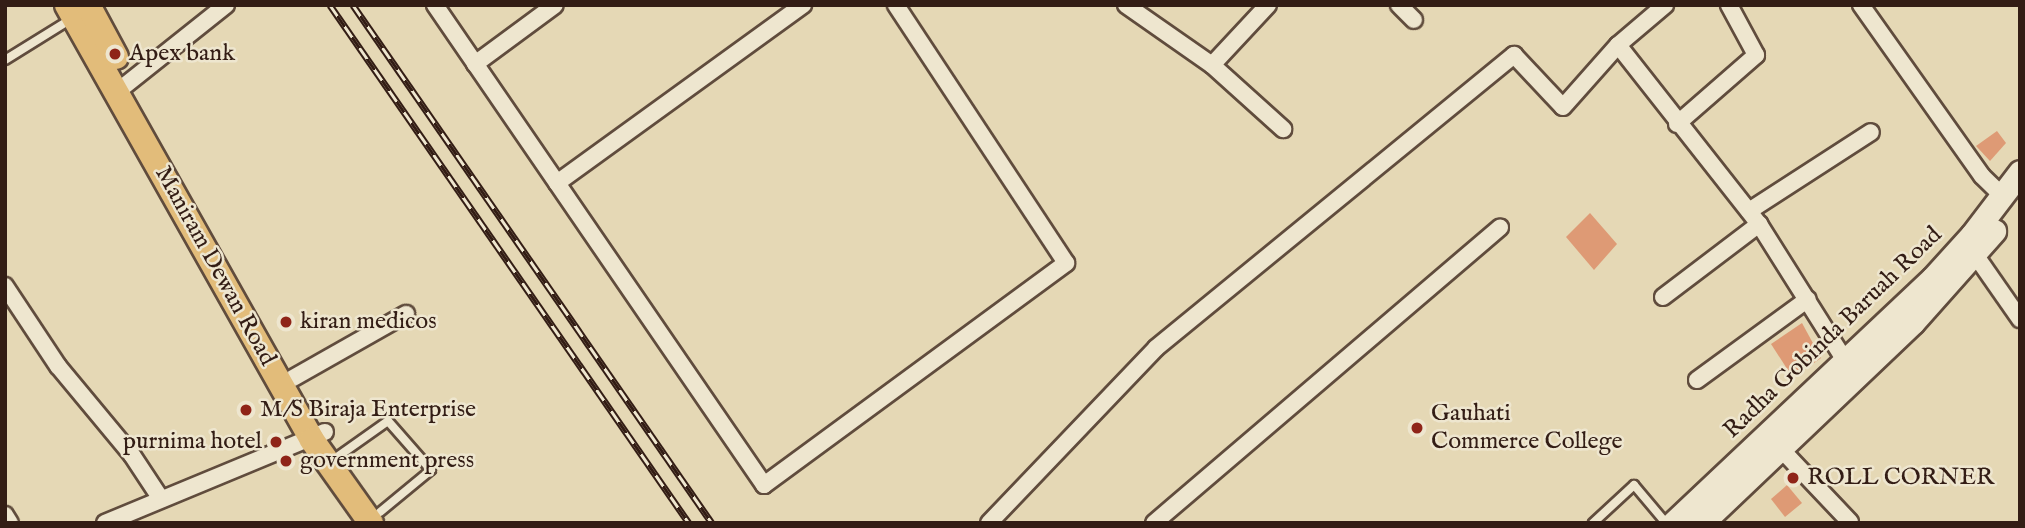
<!DOCTYPE html>
<html>
<head>
<meta charset="utf-8">
<style>
  body { margin:0 }
  #map { position:relative; width:2025px; height:528px; overflow:hidden; background:#e5d8b5; font-family:"IM FELL English",serif }
  div>[style] { position:absolute }
  [style*='--x'] { left:calc(var(--x)*1px); top:calc(var(--y)*1px); width:calc(var(--w)*1px); rotate:calc(var(--a)*1deg) }
  .building>* { inset:0; background:#de9a75 }
  .roads { filter:drop-shadow(2px 0 #604c3d) drop-shadow(-2px 0 #604c3d) drop-shadow(0 2px #604c3d) drop-shadow(0 -2px #604c3d) }
  .lane>* { height:8px; margin:-4px; padding:0 4px; transform-origin:4px; border-radius:4px; background:#eee6cf }
  .street>* { height:16px; margin:-8px; padding:0 8px; transform-origin:8px; border-radius:8px; background:#eee6cf }
  .secondary>* { height:23px; margin:-11.5px; padding:0 11.5px; transform-origin:11.5px; border-radius:11.5px; background:#eee6cf }
  .primary>* { height:24px; margin:-12px; padding:0 12px; transform-origin:12px; border-radius:12px; background:#e2bc7a }
  .rail>* { height:7px; margin-top:-3.5px; transform-origin:0; background:repeating-linear-gradient(90deg,#eee6cf 0 13px,#331d15 0 26px); box-sizing:border-box; border-block:2px solid #331d15 }
  .dots>* { width:19px; height:19px; translate:-50% -50%; box-sizing:border-box; border:4px solid #eee6cf; border-radius:50% }
  span { translate:-50% -50%; white-space:nowrap; text-align:center; line-height:1.15; -webkit-text-stroke:5px #eee6cf; paint-order:stroke }
  .poi-label { font-size:24px; color:#331d15 }
  .left { translate:0 -50%; text-align:left }
  .right { translate:-100% -50%; text-align:right }
  .street-label { font-size:24px; color:#331d15 }
  .frame { position:absolute; inset:0; border:7px solid #331d15; pointer-events:none }
</style>
</head>
<body>
<div id="map">
  <div class="building">
    <i style="clip-path:polygon(1997px 131px,2006px 143px,1990px 161px,1976px 146px)"></i>
    <i style="clip-path:polygon(1590px 213px,1617px 244px,1594px 270px,1566px 237px)"></i>
    <i style="clip-path:polygon(1802px 323px,1821px 358px,1793px 378px,1771px 344px)"></i>
    <i style="clip-path:polygon(1787px 485px,1802px 503px,1785px 517px,1771px 499px)"></i>
  </div>
  <div class="roads">
    <div class="lane">
      <i style="--x:5;--y:60;--w:78;--a:-31.8"></i>
      <i style="--x:330;--y:462;--w:71;--a:-35.3"></i>
      <i style="--x:388;--y:421;--w:65;--a:48.7"></i>
      <i style="--x:431;--y:470;--w:66;--a:140.5"></i>
      <i style="--x:1593;--y:523;--w:56;--a:-42.8"></i>
      <i style="--x:1634;--y:485;--w:50;--a:49.9"></i>
    </div>
    <div class="street">
      <i style="--x:435;--y:5;--w:582;--a:55.57"></i>
      <i style="--x:764;--y:485;--w:375;--a:-36.3"></i>
      <i style="--x:1066;--y:263;--w:309;--a:-123.4"></i>
      <i style="--x:1126;--y:5;--w:105;--a:34.9"></i>
      <i style="--x:1212;--y:65;--w:96;--a:42"></i>
      <i style="--x:1399;--y:5;--w:21;--a:45"></i>
      <i style="--x:1861;--y:5;--w:209;--a:54.7"></i>
      <i style="--x:1982;--y:176;--w:29;--a:44"></i>
      <i style="--x:1618;--y:45;--w:228;--a:51.8"></i>
      <i style="--x:1759;--y:224;--w:169;--a:57.8"></i>
      <i style="--x:475;--y:64;--w:99;--a:-36.4"></i>
      <i style="--x:1212;--y:65;--w:82;--a:-47"></i>
      <i style="--x:118;--y:91;--w:138;--a:-38.5"></i>
      <i style="--x:1677;--y:124;--w:105;--a:-41.1"></i>
      <i style="--x:1756;--y:55;--w:57;--a:-118.4"></i>
      <i style="--x:557;--y:183;--w:304;--a:-35.9"></i>
      <i style="--x:1749;--y:211;--w:145;--a:-32.9"></i>
      <i style="--x:1976;--y:256;--w:77;--a:55.1"></i>
      <i style="--x:5;--y:286;--w:96;--a:56.5"></i>
      <i style="--x:58;--y:366;--w:116;--a:50.3"></i>
      <i style="--x:132;--y:455;--w:53;--a:56.6"></i>
      <i style="--x:1663;--y:297;--w:121;--a:-37.2"></i>
      <i style="--x:293;--y:378;--w:130;--a:-29.5"></i>
      <i style="--x:1697;--y:380;--w:137;--a:-36.1"></i>
      <i style="--x:1780;--y:448;--w:102;--a:46.6"></i>
      <i style="--x:5;--y:515;--w:9;--a:58"></i>
      <i style="--x:105;--y:523;--w:238;--a:-22.5"></i>
      <i style="--x:989;--y:523;--w:242;--a:-46.3"></i>
      <i style="--x:1156;--y:348;--w:463;--a:-39.3"></i>
      <i style="--x:1514;--y:55;--w:71;--a:46.7"></i>
      <i style="--x:1563;--y:107;--w:83;--a:-48.4"></i>
      <i style="--x:1618;--y:45;--w:62;--a:-40.4"></i>
      <i style="--x:1154;--y:523;--w:455;--a:-40.5"></i>
    </div>
    <div class="secondary">
      <i style="--x:1673;--y:523;--w:357;--a:-43.3"></i>
      <i style="--x:1933;--y:278;--w:58;--a:-47.8"></i>
      <i style="--x:1972;--y:235;--w:79;--a:-52.7"></i>
      <i style="--x:1702;--y:523;--w:291;--a:-43.6"></i>
      <i style="--x:1913;--y:322;--w:122;--a:-48.3"></i>
    </div>
    <div class="primary">
      <i style="--x:67;--y:5;--w:499;--a:60.6"></i>
      <i style="--x:312;--y:440;--w:102;--a:54.6"></i>
      <i style="--x:88;--y:5;--w:59;--a:61.7"></i>
    </div>
  </div>
  <div class="rail">
    <i style="--x:330;--y:5;--w:630;--a:55.28"></i>
    <i style="--x:353;--y:5;--w:630;--a:55.28"></i>
  </div>
  <div class="dots">
    <i style="left:115px;top:54px;background:#8f2418"></i>
    <i style="left:286px;top:322px;background:#8f2418"></i>
    <i style="left:246px;top:410px;background:#8f2418"></i>
    <i style="left:1417px;top:428px;background:#8f2418"></i>
    <i style="left:276px;top:442px;background:#8f2418"></i>
    <i style="left:286px;top:461px;background:#8f2418"></i>
    <i style="left:1793px;top:478px;background:#8f2418"></i>
  </div>
  <div class="poi-label">
    <span class="left" style="left:129px;top:54px">Apex bank</span>
    <span class="left" style="left:300px;top:322px">kiran medicos</span>
    <span class="left" style="left:260px;top:410px">M/S Biraja Enterprise</span>
    <span class="left" style="left:1431px;top:428px">Gauhati<br>Commerce College</span>
    <span class="right" style="left:262px;top:442px">purnima hotel</span>
    <span class="left" style="left:300px;top:461px">government press</span>
    <span class="left" style="left:1807px;top:478px">ROLL CORNER</span>
  </div>
  <div class="street-label">
    <span style="left:215px;top:266px;rotate:61deg">Maniram Dewan Road</span>
    <span style="left:1833px;top:333px;rotate:-44deg">Radha Gobinda Baruah Road</span>
  </div>
  <div class="frame"></div>
</div>
</body>
</html>
